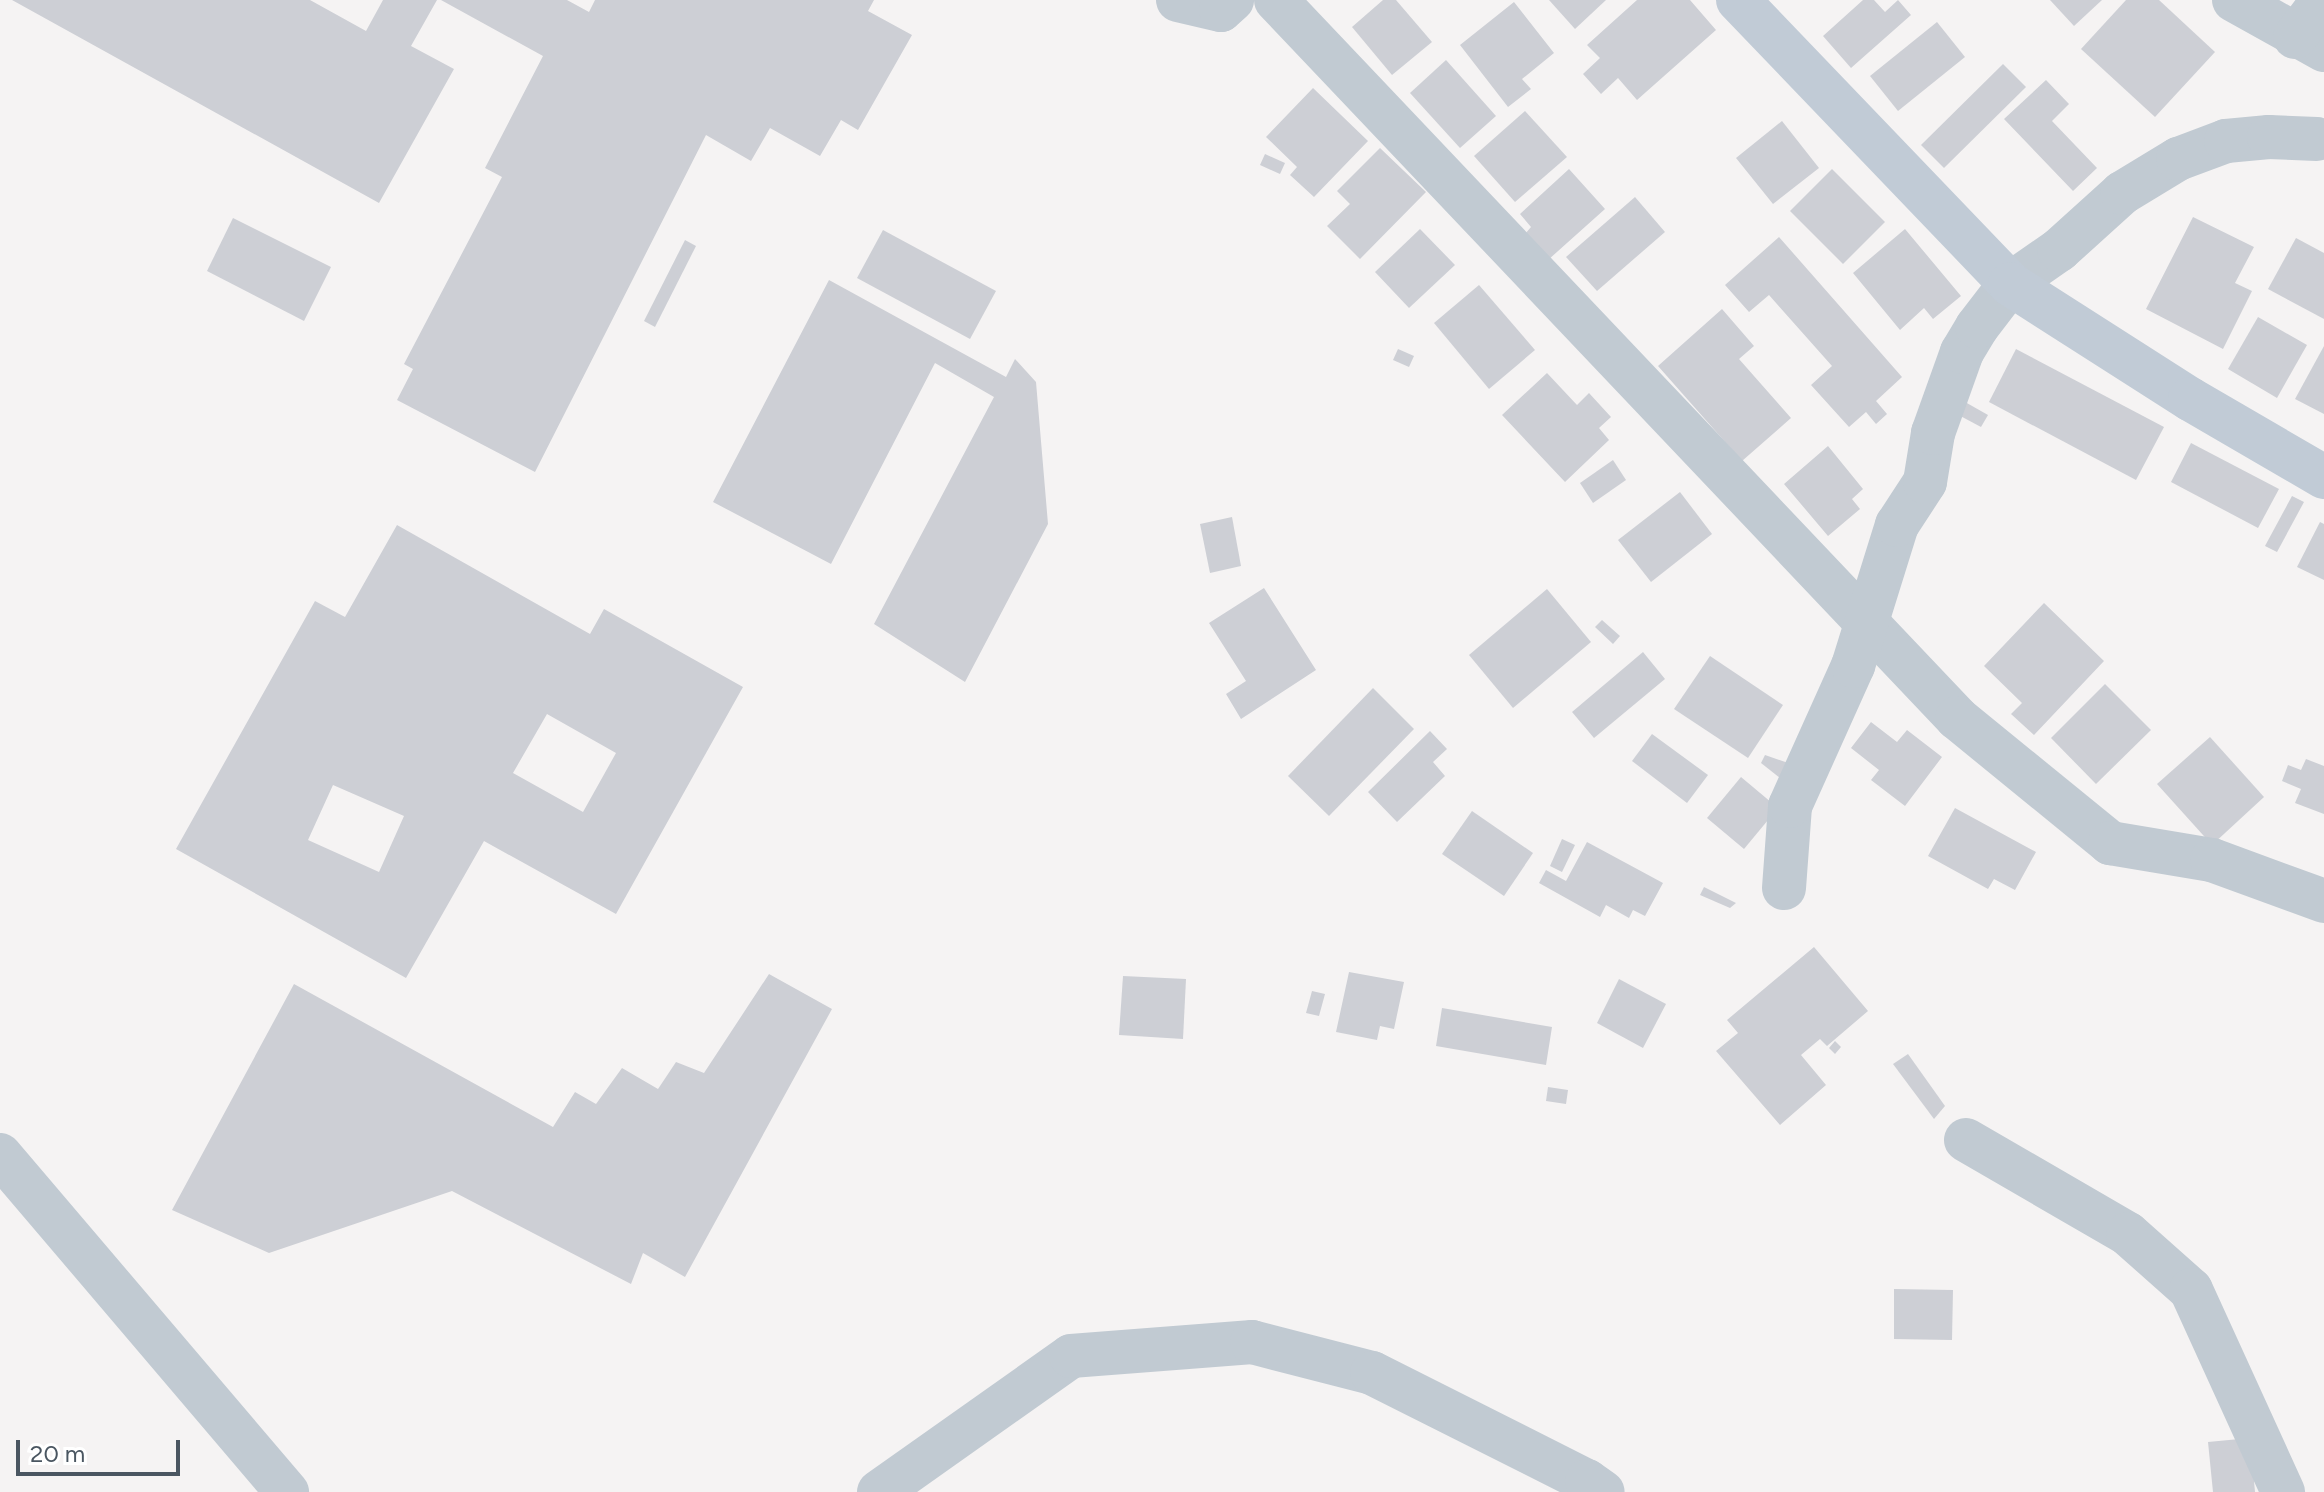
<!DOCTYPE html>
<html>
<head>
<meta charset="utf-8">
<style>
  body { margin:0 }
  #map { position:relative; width:2324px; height:1492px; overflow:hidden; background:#f5f3f3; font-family:Figtree,sans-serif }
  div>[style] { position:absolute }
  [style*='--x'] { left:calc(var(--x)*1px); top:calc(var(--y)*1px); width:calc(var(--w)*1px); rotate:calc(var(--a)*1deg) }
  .building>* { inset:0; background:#cdcfd5 }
  .street>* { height:44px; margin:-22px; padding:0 22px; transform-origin:22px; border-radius:22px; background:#c1cad2 }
  .secondary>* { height:44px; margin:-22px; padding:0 22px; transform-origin:22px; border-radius:22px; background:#c1cbd6 }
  span { translate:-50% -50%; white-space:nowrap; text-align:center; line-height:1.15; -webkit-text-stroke:8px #fff; paint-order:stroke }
  .scale { position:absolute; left:16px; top:1440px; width:164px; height:36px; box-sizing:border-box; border:4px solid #4a5661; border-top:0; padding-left:10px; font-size:24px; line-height:28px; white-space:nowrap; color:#4a5661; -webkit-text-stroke:6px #fff; paint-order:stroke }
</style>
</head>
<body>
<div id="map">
  <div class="building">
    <i style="clip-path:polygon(12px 0,310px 0,366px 31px,383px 0,437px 0,411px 46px,454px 69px,379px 203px)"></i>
    <i style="clip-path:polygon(441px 0,567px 0,589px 12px,595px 0,874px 0,868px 11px,912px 35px,858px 130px,841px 120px,820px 156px,770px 128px,751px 161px,706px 135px,535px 472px,397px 400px,413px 369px,404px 364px,502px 177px,485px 168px,543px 56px)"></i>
    <i style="clip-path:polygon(1383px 0,1396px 0,1432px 42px,1392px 75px,1352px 27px)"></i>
    <i style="clip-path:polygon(1549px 0,1606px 0,1575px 29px)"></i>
    <i style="clip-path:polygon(1637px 0,1690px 0,1716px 30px,1637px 100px,1618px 78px,1601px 94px,1583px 74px,1600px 58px,1587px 45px)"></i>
    <i style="clip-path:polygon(1863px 0,1874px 0,1885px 12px,1898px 0,1911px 15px,1851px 68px,1823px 36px)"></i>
    <i style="clip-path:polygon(2050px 0,2102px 0,2074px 26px)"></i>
    <i style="clip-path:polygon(2126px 0,2159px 0,2215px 52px,2155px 117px,2081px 49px)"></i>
    <i style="clip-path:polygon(1514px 2px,1554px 53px,1522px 79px,1531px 89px,1508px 107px,1460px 45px)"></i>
    <i style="clip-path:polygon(1937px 22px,1965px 57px,1898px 111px,1870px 76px)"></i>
    <i style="clip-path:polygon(1446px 60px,1496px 116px,1460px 148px,1410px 93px)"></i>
    <i style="clip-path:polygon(2003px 64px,2026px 87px,1944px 168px,1921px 145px)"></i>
    <i style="clip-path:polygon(2046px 80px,2069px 104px,2052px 121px,2097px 168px,2073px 191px,2004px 119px)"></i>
    <i style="clip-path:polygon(1313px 88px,1368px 141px,1314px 197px,1290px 175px,1297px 167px,1266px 137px)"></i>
    <i style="clip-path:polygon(1525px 111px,1567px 157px,1515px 202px,1474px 156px)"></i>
    <i style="clip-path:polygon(1782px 121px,1819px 168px,1773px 204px,1736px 158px)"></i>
    <i style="clip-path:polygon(1380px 148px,1426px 192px,1360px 259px,1327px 226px,1350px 204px,1337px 191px)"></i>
    <i style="clip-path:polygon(1265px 154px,1285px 163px,1280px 174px,1260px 165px)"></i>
    <i style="clip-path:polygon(1569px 169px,1605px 209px,1548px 260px,1525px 234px,1531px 227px,1520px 214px)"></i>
    <i style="clip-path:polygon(1832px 169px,1885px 222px,1843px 264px,1790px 211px)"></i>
    <i style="clip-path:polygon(1635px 197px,1665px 232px,1597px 291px,1566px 257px)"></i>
    <i style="clip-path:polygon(2193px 217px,2254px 247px,2235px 283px,2252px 291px,2223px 349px,2146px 309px)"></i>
    <i style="clip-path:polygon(233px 218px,331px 267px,304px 321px,207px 271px)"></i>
    <i style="clip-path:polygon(1420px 229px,1455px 265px,1409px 308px,1375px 272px)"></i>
    <i style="clip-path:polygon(1905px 229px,1961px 296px,1933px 319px,1924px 308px,1900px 330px,1853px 273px)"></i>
    <i style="clip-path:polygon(883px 230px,996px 291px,970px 339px,857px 278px)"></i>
    <i style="clip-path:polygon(1779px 237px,1902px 377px,1876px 401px,1887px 414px,1876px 424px,1866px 412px,1849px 427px,1811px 385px,1832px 366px,1769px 295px,1749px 312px,1725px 285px)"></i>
    <i style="clip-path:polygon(2296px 238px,2324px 253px,2324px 319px,2268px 289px)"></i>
    <i style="clip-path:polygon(685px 240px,696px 246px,655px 327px,644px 321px)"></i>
    <i style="clip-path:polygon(829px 280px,1006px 377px,1015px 359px,1036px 382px,1048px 524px,965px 682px,874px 624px,994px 397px,935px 363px,831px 564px,713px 502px)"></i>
    <i style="clip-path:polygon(1479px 285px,1535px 350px,1489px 389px,1434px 323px)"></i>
    <i style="clip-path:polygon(1722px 309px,1754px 346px,1739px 359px,1791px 418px,1742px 461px,1658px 366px)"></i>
    <i style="clip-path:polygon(2258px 317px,2307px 345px,2277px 398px,2228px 369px)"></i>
    <i style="clip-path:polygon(2324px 346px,2324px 414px,2295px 399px)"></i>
    <i style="clip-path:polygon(1398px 349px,1414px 356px,1409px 367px,1393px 360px)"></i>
    <i style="clip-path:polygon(2016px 349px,2164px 427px,2136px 480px,1989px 402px)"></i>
    <i style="clip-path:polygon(1547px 373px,1577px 405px,1589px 393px,1611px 417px,1599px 428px,1609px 440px,1565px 482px,1502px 415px)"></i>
    <i style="clip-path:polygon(1958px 398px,1988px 415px,1981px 427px,1951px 411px)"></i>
    <i style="clip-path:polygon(2191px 443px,2279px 489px,2258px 528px,2171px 482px)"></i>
    <i style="clip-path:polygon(1828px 446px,1863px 489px,1852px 499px,1860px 509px,1828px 536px,1784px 484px)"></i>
    <i style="clip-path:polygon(1613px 460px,1626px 480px,1593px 503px,1580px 483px)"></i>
    <i style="clip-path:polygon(1680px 492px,1712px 534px,1651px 582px,1618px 540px)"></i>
    <i style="clip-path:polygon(2292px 496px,2304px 502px,2277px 552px,2265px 546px)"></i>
    <i style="clip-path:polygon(1232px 517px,1241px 566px,1210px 573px,1200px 524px)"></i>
    <i style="clip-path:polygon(2320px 522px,2324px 524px,2324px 580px,2297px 567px)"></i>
    <i style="clip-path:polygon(evenodd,397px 525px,590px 634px,604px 609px,743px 687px,616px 914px,484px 841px,406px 978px,176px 849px,315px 601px,345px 617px,397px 525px,547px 714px,616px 753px,583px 812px,513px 773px,547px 714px,397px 525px,333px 785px,404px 816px,379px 872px,308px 840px,333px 785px)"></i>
    <i style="clip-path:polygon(1264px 588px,1316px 670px,1241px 719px,1226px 694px,1246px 681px,1209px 623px)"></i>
    <i style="clip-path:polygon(1547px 589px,1591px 642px,1513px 708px,1469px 655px)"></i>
    <i style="clip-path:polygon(2044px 603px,2104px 661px,2034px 735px,2011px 714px,2022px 703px,1984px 666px)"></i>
    <i style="clip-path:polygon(1602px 620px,1620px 636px,1613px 644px,1595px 627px)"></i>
    <i style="clip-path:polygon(1643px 652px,1665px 679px,1594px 738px,1572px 712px)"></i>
    <i style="clip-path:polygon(1710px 656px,1783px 705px,1748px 758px,1674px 709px)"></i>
    <i style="clip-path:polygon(2105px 684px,2151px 730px,2096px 784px,2051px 738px)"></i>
    <i style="clip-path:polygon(1373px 688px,1414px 729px,1329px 816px,1288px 776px)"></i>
    <i style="clip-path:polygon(1871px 722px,1897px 742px,1907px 730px,1942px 757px,1905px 806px,1871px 780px,1879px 770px,1851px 748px)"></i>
    <i style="clip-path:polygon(1430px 731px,1447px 749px,1433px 762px,1445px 776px,1397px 822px,1368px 792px)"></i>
    <i style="clip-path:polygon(1652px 734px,1708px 775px,1687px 803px,1632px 761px)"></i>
    <i style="clip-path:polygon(2210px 737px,2264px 797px,2212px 845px,2157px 784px)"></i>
    <i style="clip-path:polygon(1765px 755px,1800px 767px,1780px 778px,1761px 763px)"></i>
    <i style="clip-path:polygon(2306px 759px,2324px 766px,2324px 814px,2295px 803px,2301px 789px,2282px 781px,2288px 765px,2301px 770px)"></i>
    <i style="clip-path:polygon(1741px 777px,1778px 808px,1744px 849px,1707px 818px)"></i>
    <i style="clip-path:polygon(1955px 808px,2036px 852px,2015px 890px,1994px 879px,1988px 889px,1928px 856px)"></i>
    <i style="clip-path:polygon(1472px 811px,1533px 853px,1504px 896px,1442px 854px)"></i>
    <i style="clip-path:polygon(1562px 839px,1575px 845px,1562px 872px,1550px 866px)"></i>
    <i style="clip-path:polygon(1587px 842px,1663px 883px,1645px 916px,1633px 910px,1629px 918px,1606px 905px,1600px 917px,1539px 883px,1546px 870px,1566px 881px)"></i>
    <i style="clip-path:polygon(1704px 887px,1736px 903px,1730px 908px,1700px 895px)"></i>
    <i style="clip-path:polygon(1814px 947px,1868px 1011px,1827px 1046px,1820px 1039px,1801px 1055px,1826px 1085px,1780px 1125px,1716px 1051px,1738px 1033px,1727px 1020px)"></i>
    <i style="clip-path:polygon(1349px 972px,1404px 982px,1394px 1029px,1380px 1026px,1377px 1040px,1336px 1032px)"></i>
    <i style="clip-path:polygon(769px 974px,832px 1009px,685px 1277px,643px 1253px,631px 1284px,452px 1191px,269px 1253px,172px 1210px,294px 984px,553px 1127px,575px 1092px,596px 1104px,622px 1068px,658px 1089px,676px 1062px,704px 1073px)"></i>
    <i style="clip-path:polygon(1123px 976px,1186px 979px,1183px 1039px,1119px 1035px)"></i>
    <i style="clip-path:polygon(1619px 979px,1666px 1004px,1643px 1048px,1597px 1023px)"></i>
    <i style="clip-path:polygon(1312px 991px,1325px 994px,1319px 1016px,1306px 1013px)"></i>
    <i style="clip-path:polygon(1442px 1008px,1552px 1027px,1546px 1065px,1436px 1046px)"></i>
    <i style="clip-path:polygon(1835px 1041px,1841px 1047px,1835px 1054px,1829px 1048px)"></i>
    <i style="clip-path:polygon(1908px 1054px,1945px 1106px,1934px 1119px,1893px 1064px)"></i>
    <i style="clip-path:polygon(1548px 1087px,1568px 1090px,1566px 1104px,1546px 1101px)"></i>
    <i style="clip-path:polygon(1894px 1289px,1953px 1290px,1952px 1340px,1894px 1339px)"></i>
    <i style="clip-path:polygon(2250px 1438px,2255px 1492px,2213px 1492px,2208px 1442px)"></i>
  </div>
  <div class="street">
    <i style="--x:1178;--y:0;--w:44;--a:13.1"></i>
    <i style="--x:1221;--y:10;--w:15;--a:-42"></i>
    <i style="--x:1276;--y:0;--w:990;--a:46.51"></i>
    <i style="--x:1957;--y:718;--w:198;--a:39.2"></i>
    <i style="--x:2110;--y:843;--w:103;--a:9.5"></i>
    <i style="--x:2212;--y:860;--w:119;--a:20.1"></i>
    <i style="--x:2234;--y:0;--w:103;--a:29.1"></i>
    <i style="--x:2295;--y:37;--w:46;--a:-52.9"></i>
    <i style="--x:1784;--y:888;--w:82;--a:-85.8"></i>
    <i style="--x:1790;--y:806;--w:154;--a:-65.8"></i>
    <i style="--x:1853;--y:666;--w:148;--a:-72.7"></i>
    <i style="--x:1897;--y:525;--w:51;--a:-56.9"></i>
    <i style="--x:1925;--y:482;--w:50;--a:-80.7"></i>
    <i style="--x:1933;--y:433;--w:86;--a:-70.3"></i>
    <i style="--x:1962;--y:352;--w:29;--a:-59"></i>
    <i style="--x:1977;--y:327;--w:54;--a:-52.5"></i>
    <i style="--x:2010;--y:284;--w:60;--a:-34.8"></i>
    <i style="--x:2059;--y:250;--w:85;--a:-42.1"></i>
    <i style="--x:2122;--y:193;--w:66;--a:-31.3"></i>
    <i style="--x:2178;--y:159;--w:51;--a:-20.6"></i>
    <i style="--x:2226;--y:141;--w:43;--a:-5.3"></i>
    <i style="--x:2269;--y:137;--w:48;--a:2.4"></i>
    <i style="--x:1966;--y:1140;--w:187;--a:30.1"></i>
    <i style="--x:2128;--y:1234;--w:84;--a:41.6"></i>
    <i style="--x:2191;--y:1290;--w:222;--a:65.5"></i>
    <i style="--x:0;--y:1155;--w:443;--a:49.6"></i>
    <i style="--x:879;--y:1492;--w:235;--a:-35.3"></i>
    <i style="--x:1071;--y:1356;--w:182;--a:-4.4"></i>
    <i style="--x:1252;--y:1342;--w:124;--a:14.5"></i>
    <i style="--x:1372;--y:1373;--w:241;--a:26.7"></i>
    <i style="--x:1587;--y:1481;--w:19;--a:35"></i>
  </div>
  <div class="secondary">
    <i style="--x:1738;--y:0;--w:393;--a:46.2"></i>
    <i style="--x:2010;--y:284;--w:214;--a:32.6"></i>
    <i style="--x:2190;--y:399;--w:155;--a:30.2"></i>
  </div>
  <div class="scale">20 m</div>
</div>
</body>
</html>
